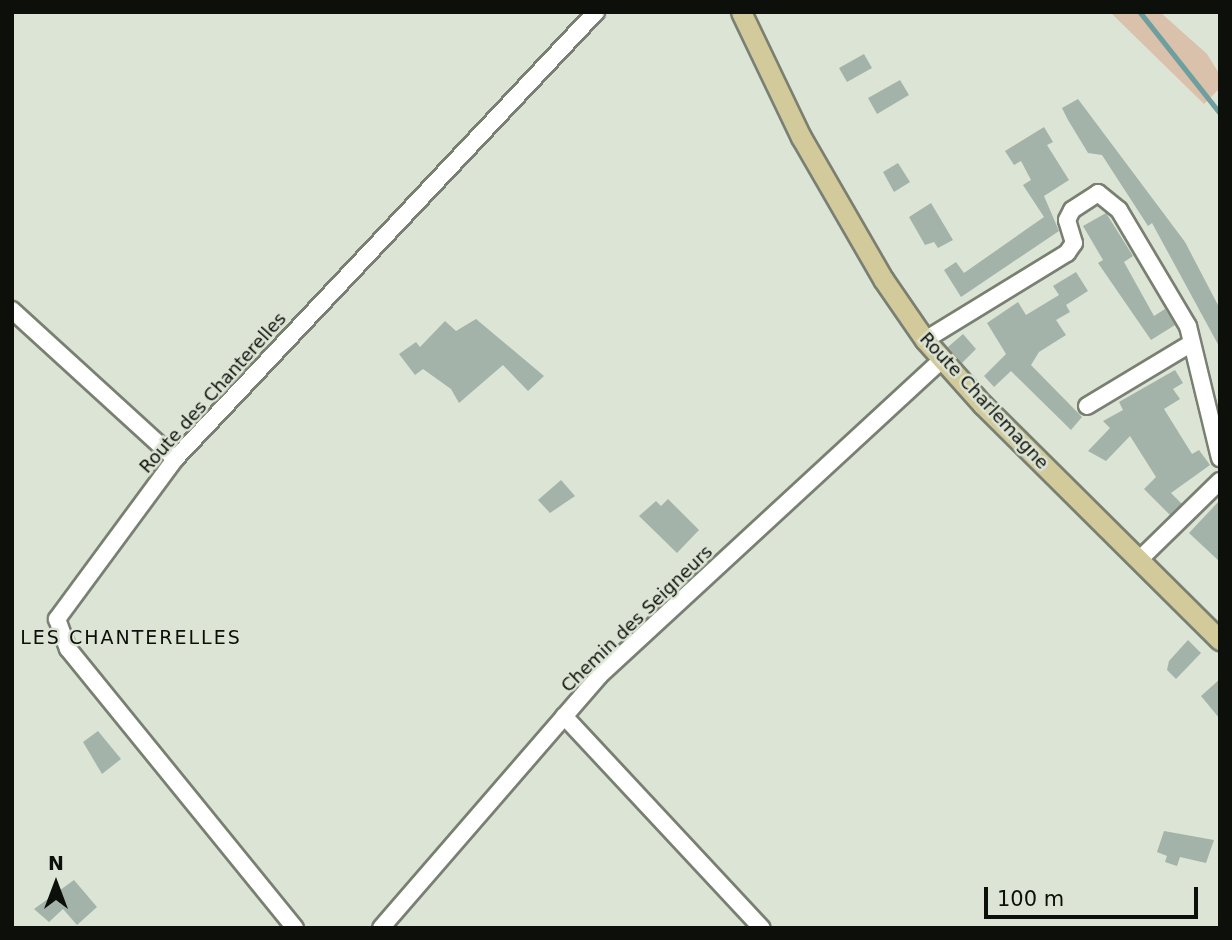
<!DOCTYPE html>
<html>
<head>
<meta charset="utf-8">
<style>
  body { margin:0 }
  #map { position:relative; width:1232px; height:940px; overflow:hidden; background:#dce4d5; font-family:"DejaVu Sans",sans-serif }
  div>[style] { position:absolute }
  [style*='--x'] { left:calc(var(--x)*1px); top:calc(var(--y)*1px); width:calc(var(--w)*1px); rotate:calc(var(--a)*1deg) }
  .green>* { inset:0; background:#d9c1ab }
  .stream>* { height:4.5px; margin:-2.25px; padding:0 2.25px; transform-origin:2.25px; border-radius:2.25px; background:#6e9e9d }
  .building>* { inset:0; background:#a3b3aa }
  .roads { filter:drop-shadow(2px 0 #798072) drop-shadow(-2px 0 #798072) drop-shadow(0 2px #798072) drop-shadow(0 -2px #798072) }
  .minor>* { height:16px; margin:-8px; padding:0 8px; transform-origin:8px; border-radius:8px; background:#fff }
  .major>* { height:19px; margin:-9.5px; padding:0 9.5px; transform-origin:9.5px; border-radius:9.5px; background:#d3ca9b }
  span { translate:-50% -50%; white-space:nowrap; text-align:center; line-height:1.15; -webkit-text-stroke:5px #dce4d5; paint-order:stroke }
  .street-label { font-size:18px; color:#0d0f0a }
  .neighbourhood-label { font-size:19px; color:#0d0f0a; letter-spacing:2px }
  .frame { position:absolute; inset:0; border:14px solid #0d0f0a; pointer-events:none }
  .north { position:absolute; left:21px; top:849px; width:70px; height:70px; -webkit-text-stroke:5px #dce4d5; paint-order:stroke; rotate:0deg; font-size:19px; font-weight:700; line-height:28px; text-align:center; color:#0d0f0a }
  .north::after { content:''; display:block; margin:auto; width:24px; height:32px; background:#0d0f0a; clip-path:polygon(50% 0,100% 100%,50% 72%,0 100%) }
  .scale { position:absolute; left:984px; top:887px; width:214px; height:32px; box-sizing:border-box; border:4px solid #0d0f0a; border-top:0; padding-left:9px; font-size:21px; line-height:24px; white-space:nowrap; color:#0d0f0a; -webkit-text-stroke:5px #dce4d5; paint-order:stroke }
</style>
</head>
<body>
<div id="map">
  <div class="green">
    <i style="clip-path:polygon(1110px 12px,1160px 12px,1207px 54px,1220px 75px,1220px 88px,1204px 104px)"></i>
  </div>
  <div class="stream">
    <i style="--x:1140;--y:12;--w:129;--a:51.6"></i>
  </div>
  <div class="building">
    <i style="clip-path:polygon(864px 54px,872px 68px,847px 82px,839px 68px)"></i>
    <i style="clip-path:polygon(900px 80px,909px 95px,877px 114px,868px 98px)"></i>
    <i style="clip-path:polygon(1078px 99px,1185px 242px,1220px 309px,1220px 348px,1152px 223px,1148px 226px,1102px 155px,1088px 153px,1068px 120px,1062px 108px)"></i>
    <i style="clip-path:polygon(1044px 127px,1053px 142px,1047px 145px,1069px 180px,1044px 196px,1059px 231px,961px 297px,944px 270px,956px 262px,964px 273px,1044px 217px,1023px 185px,1031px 180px,1021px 161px,1014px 165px,1005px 151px)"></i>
    <i style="clip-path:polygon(898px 163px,910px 182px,894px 192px,883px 172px)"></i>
    <i style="clip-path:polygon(931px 203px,953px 240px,938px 248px,934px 242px,925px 245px,909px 217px)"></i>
    <i style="clip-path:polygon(1106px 213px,1133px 256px,1124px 262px,1154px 316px,1165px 309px,1175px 325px,1151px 340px,1098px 263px,1103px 260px,1083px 226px)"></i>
    <i style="clip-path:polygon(1076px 272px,1088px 291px,1066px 305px,1070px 312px,1056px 320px,1066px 335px,1039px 352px,1031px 365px,1082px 417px,1071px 430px,1011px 371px,994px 387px,984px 376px,1006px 354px,987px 323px,1018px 302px,1026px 315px,1059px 295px,1053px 286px)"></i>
    <i style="clip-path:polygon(476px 319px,544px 376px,528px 391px,503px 365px,459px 403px,451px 389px,423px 369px,415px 375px,399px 354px,416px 342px,420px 347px,445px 321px,456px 331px)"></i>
    <i style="clip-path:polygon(963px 334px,976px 349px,962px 363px,948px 347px)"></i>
    <i style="clip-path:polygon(1175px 370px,1183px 383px,1173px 389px,1180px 399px,1164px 409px,1192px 454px,1199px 450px,1210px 465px,1171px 493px,1182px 504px,1170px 515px,1144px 489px,1156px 477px,1130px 436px,1106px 461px,1088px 451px,1110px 428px,1103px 421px,1123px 410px,1119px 402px)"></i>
    <i style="clip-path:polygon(561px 480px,575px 496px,550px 513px,538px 500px)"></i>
    <i style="clip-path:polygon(668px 499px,699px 530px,677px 553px,639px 516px,656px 501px,661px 506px)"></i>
    <i style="clip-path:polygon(1220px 500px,1220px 562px,1189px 533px)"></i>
    <i style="clip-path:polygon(1188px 640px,1201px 653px,1176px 679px,1167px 670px,1169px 661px)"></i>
    <i style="clip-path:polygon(1220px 679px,1220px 719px,1201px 696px)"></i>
    <i style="clip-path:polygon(98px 731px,121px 759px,102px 774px,83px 742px)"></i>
    <i style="clip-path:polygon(1164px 831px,1214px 840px,1206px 863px,1180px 857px,1177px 866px,1165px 862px,1167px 856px,1157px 852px)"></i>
    <i style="clip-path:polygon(74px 880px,97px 907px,77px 925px,63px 909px,49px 922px,34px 909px)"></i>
  </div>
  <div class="roads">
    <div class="minor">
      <i style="--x:12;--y:310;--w:221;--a:42.4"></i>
      <i style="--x:925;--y:340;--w:167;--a:-31.5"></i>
      <i style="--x:1067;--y:253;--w:12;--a:-55"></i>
      <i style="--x:1074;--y:243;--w:24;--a:-107"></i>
      <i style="--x:1067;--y:220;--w:11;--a:-63"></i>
      <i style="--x:1072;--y:210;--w:31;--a:-33"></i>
      <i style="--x:1098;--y:193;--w:27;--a:39"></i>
      <i style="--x:1119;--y:210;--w:135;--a:59.3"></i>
      <i style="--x:1188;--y:326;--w:136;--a:76.4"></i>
      <i style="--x:1087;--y:406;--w:122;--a:-31"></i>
      <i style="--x:1139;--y:560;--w:113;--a:-44.3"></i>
      <i style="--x:564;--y:716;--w:290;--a:47"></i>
      <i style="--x:295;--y:928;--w:360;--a:-129.1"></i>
      <i style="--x:68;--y:649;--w:32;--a:-110"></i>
      <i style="--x:57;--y:619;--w:199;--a:-53.6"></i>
      <i style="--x:175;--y:459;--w:614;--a:-46.72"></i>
      <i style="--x:381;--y:928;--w:333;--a:-49.1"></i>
      <i style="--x:599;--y:676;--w:466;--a:-42.7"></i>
    </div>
    <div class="major">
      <i style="--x:741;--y:12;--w:139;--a:64.4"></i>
      <i style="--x:801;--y:137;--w:164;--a:60"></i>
      <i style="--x:883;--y:279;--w:74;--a:55.5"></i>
      <i style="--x:925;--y:340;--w:87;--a:48.3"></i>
      <i style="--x:983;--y:405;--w:334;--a:44.8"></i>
    </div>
  </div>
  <div class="street-label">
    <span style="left:213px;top:393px;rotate:-48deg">Route des Chanterelles</span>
    <span style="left:984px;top:401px;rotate:47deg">Route Charlemagne</span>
    <span style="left:637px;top:619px;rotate:-44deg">Chemin des Seigneurs</span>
  </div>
  <div class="neighbourhood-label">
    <span style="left:131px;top:638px">LES CHANTERELLES</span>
  </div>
  <div class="frame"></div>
  <div class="north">N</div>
  <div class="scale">100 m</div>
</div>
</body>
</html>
